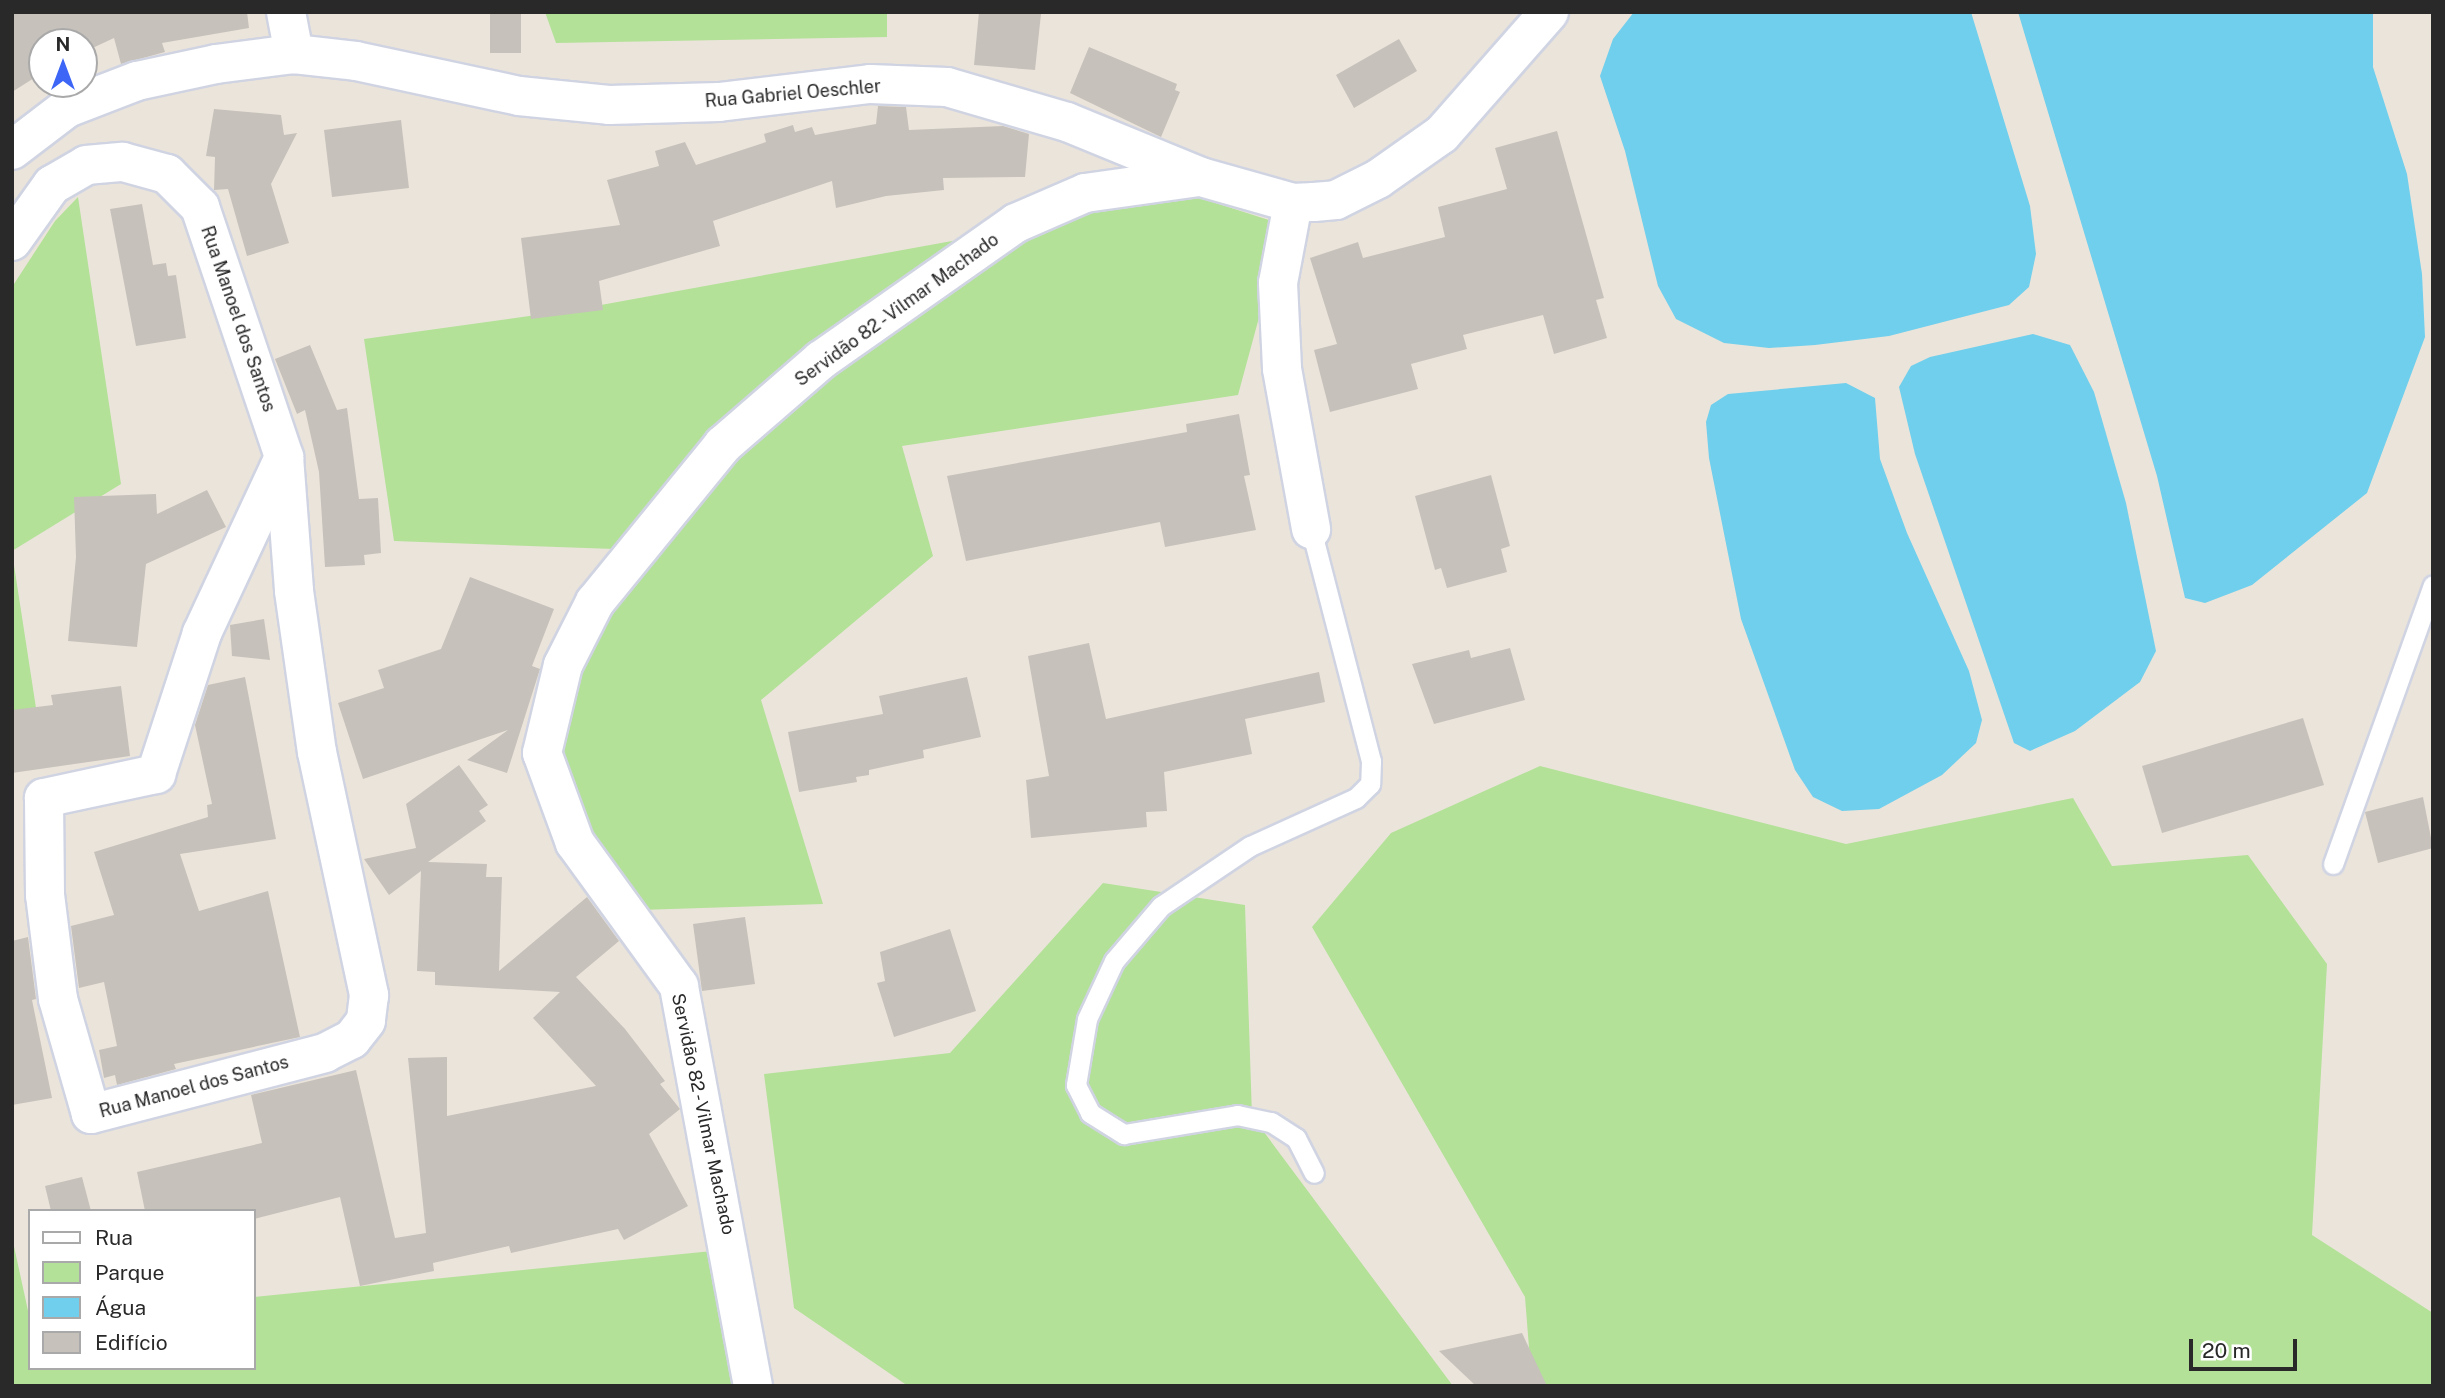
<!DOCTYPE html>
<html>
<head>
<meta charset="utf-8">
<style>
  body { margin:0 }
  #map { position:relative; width:2445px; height:1398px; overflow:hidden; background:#ebe4db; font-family:"Public Sans",sans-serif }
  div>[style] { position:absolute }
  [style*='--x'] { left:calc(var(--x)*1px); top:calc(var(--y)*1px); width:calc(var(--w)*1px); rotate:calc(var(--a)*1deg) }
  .green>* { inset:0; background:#b3e198 }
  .water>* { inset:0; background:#6fcfec }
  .building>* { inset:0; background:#c6c1bb }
  .roads { filter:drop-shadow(2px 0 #d0d4e2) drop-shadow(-2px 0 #d0d4e2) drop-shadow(0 2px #d0d4e2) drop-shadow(0 -2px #d0d4e2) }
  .lane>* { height:19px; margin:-9.5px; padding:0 9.5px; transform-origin:9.5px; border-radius:9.5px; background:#fff }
  .street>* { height:38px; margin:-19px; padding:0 19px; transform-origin:19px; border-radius:19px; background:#fff }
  span { translate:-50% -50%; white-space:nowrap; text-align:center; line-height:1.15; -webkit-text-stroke:6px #fff; paint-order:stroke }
  .street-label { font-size:18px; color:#292929 }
  .frame { position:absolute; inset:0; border:14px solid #292929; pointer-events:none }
  .legend { position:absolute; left:28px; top:1209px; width:228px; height:161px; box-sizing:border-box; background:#fff; border:2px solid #a9a9a9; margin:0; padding:9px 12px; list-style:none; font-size:21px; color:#292929 }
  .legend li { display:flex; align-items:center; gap:14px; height:35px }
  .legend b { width:35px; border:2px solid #a9a9a9 }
  .north { position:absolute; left:28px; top:28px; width:70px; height:70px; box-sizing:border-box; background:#fff; border:2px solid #a9a9a9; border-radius:50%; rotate:0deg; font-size:19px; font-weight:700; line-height:28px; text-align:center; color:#292929 }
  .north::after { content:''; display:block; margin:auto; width:24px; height:32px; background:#3d65f6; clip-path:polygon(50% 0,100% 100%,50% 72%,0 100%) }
  .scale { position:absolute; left:2189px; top:1339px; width:108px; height:32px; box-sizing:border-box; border:4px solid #292929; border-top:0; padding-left:9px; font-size:21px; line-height:24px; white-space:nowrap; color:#292929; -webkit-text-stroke:5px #fff; paint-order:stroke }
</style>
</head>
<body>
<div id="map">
  <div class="green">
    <i style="clip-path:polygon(545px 12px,887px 12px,887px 37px,556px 43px)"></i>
    <i style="clip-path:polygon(1178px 191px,1278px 223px,1267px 288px,1238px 395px,902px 446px,933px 556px,761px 700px,823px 904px,640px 910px,582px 845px,552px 751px,570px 673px,642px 550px,394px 541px,364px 339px,579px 309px,1023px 228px,1100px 203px)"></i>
    <i style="clip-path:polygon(78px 197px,121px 484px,12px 551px,12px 287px,55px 221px)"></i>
    <i style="clip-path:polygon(12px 552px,40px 734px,12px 745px)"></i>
    <i style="clip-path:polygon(1540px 766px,1846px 844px,2073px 798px,2112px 866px,2248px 855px,2327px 964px,2312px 1235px,2433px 1313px,2433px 1386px,1532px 1386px,1525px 1297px,1312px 927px,1391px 833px)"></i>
    <i style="clip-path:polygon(1103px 883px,1245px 905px,1252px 1116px,1453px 1386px,908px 1386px,794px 1308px,764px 1074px,950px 1053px)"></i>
    <i style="clip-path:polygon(12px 1237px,30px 1320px,30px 1368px,254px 1368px,254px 1297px,722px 1250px,738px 1386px,12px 1386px)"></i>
  </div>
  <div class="water">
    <i style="clip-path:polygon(1634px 12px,1971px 12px,2030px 206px,2036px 254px,2029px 287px,2009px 305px,1889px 336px,1815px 345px,1769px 348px,1724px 343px,1676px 319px,1658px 286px,1625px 151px,1600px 76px,1613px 39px)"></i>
    <i style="clip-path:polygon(2018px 12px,2373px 12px,2373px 67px,2407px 174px,2422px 274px,2425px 337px,2367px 493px,2252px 585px,2205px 603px,2185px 598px,2157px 476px)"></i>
    <i style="clip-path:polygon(2033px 334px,2070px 345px,2094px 392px,2126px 503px,2156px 651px,2140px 682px,2075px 731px,2030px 751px,2014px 743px,1915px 454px,1899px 387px,1911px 366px,1930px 357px)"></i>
    <i style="clip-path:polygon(1846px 383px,1875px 398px,1880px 459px,1907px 533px,1969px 671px,1982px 720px,1976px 743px,1942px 775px,1879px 809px,1842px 811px,1813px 797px,1795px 770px,1741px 619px,1709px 458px,1706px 422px,1711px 405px,1728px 394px)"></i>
  </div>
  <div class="building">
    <i style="clip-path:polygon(12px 12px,247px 12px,249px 28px,162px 43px,165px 52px,121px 64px,114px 38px,84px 52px,84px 42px,42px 42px,42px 73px,12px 92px)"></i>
    <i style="clip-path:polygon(490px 12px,521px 12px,521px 53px,490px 53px)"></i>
    <i style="clip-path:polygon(979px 12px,1041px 14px,1035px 70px,974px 65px)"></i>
    <i style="clip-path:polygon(1399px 39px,1417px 71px,1354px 108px,1336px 75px)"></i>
    <i style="clip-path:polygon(1089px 47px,1177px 84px,1175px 90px,1180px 92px,1161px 137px,1070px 93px)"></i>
    <i style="clip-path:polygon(878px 106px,906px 107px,909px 130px,1003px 126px,1029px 134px,1025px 177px,943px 178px,944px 190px,886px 196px,836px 208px,832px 181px,713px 221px,720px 246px,599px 281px,603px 310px,531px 319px,521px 238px,620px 225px,607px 180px,659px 166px,655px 151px,685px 142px,696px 165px,766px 142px,764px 134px,793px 125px,795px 132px,812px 127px,815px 135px,876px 124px)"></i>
    <i style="clip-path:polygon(214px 109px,281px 115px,284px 135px,297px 133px,271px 184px,289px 243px,247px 256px,228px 189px,214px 190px,215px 157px,206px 156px)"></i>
    <i style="clip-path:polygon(401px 120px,409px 188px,332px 197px,324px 130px)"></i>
    <i style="clip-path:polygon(1557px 131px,1604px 298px,1596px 300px,1607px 338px,1554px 354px,1543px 315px,1463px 335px,1467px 349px,1411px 364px,1418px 389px,1330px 412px,1314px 350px,1337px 344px,1310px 258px,1358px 242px,1363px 258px,1445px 237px,1438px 207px,1507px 189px,1495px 148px)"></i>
    <i style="clip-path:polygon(142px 204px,153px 265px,166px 263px,168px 276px,176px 275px,186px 338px,136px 346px,110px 209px)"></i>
    <i style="clip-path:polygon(310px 345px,337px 410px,347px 408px,359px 499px,378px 498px,381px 553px,364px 555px,365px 565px,325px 567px,319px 472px,305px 410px,297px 414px,275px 359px)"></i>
    <i style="clip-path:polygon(1239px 414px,1250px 475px,1244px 476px,1256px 530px,1165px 547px,1160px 522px,966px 561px,947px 476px,1187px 432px,1186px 424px)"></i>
    <i style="clip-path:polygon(1491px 475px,1510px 546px,1501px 549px,1507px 572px,1447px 588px,1441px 568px,1435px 570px,1415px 496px)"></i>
    <i style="clip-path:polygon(207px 490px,226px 527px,146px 564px,137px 647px,68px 641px,76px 557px,74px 497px,156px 494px,157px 514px)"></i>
    <i style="clip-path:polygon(470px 577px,554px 609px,532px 666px,540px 669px,507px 773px,467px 760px,508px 730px,363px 779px,338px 703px,384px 688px,378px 670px,441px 649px)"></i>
    <i style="clip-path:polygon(264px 619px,270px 660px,232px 656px,230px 625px)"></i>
    <i style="clip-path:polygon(1089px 643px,1106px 719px,1319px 672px,1325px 702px,1245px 719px,1252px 754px,1164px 772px,1167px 811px,1146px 812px,1147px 827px,1031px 838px,1026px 780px,1049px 776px,1028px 656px)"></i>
    <i style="clip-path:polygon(1510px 648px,1525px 700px,1434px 724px,1412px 664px,1469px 650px,1471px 658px)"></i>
    <i style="clip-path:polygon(245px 677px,276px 839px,180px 854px,199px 911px,268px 891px,300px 1037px,174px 1064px,176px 1069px,117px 1085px,115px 1075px,104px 1078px,99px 1050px,117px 1046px,104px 982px,79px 988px,71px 926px,114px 915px,94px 852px,208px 817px,207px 805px,212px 804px,195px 725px,208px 685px)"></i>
    <i style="clip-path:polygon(967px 677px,981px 737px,923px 750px,924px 758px,869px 770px,869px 775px,856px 777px,857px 782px,799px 792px,788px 732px,883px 714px,879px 696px)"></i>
    <i style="clip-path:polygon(121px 686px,130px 756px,12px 773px,12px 710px,53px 705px,51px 695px)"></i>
    <i style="clip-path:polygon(2303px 718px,2324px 785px,2162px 833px,2142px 766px)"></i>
    <i style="clip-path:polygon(459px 765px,488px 805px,479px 811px,486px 821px,428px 862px,487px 864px,486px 877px,502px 877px,499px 971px,587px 897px,619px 941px,576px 977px,625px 1029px,665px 1081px,660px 1084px,680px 1109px,649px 1134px,688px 1206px,624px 1240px,618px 1229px,511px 1253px,509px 1246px,433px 1263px,434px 1271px,360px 1286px,340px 1197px,254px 1219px,254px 1211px,145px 1211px,137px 1172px,262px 1143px,251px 1095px,356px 1070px,395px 1238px,426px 1233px,408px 1058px,447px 1057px,447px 1116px,596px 1086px,533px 1018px,560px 992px,435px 985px,435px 972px,417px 971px,421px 871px,389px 895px,364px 859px,416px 848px,406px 804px)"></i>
    <i style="clip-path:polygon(2423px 797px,2433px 848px,2378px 863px,2365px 812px)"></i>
    <i style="clip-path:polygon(745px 917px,755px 984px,702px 991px,693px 924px)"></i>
    <i style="clip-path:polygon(950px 929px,976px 1011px,894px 1037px,877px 983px,885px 981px,880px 952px)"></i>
    <i style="clip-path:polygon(28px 937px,36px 999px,32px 1000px,52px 1098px,12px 1105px,12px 941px)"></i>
    <i style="clip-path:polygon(82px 1177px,91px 1211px,51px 1211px,45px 1186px)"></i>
    <i style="clip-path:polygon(1522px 1333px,1547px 1386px,1476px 1386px,1439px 1351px)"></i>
  </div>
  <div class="roads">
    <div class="lane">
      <i style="--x:1311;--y:529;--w:240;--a:75.5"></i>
      <i style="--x:1371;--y:761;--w:23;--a:92"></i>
      <i style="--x:1370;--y:784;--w:20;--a:135"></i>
      <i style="--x:1356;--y:798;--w:116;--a:155.6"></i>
      <i style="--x:1250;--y:846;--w:107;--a:146"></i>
      <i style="--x:1161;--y:906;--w:72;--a:130.5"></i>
      <i style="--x:1114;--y:961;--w:64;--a:115"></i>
      <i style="--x:1087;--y:1019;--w:67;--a:99.5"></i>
      <i style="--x:1076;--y:1085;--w:31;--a:63"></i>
      <i style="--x:1090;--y:1113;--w:40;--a:32"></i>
      <i style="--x:1124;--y:1134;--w:115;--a:-9.5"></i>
      <i style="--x:1237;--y:1115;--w:35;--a:12"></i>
      <i style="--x:1271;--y:1122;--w:30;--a:33"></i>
      <i style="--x:1296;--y:1138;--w:39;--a:63"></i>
      <i style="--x:2333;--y:864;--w:296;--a:-70.3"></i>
    </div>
    <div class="street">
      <i style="--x:286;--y:12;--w:43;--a:79.2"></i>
      <i style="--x:12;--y:150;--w:69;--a:-37.4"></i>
      <i style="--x:67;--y:108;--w:75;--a:-21.1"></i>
      <i style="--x:137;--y:81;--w:81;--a:-12.1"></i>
      <i style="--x:216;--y:64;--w:79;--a:-7.3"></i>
      <i style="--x:294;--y:54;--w:62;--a:6.4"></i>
      <i style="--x:356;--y:61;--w:167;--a:12.1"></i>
      <i style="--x:519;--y:96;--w:90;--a:5.7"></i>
      <i style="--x:609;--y:105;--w:110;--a:-1.6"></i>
      <i style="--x:719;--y:102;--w:152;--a:-6.8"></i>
      <i style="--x:870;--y:84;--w:77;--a:2.2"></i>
      <i style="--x:947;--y:87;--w:125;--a:16.3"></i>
      <i style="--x:1067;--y:122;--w:145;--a:22.3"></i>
      <i style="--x:1201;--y:177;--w:96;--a:15.8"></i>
      <i style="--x:1293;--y:203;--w:21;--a:-3"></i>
      <i style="--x:1314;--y:202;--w:22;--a:-5"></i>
      <i style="--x:1336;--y:200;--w:47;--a:-26.6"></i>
      <i style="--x:1378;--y:179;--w:78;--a:-35.1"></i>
      <i style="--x:1442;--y:134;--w:162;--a:-48.7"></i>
      <i style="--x:1293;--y:203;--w:81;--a:100.6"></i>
      <i style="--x:1278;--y:283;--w:86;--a:87.3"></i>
      <i style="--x:1282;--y:369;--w:163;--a:79.7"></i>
      <i style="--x:12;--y:241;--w:69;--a:-54.5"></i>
      <i style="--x:52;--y:185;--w:39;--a:-30"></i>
      <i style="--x:86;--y:165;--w:37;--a:-5"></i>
      <i style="--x:123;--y:162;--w:46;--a:15.3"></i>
      <i style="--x:167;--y:174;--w:47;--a:45"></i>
      <i style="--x:200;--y:207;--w:264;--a:71.4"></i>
      <i style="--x:284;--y:457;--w:134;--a:85.7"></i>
      <i style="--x:294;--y:591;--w:163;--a:81.9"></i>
      <i style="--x:317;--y:752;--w:249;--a:77.9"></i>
      <i style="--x:369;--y:995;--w:26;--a:97"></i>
      <i style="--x:366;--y:1021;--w:23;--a:128"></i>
      <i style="--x:352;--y:1039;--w:30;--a:153"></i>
      <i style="--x:325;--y:1053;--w:242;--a:165.4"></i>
      <i style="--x:91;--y:1114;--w:120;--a:-106"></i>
      <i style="--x:58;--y:999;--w:105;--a:-97.1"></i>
      <i style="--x:45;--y:895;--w:97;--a:-90.6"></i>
      <i style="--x:44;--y:798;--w:115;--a:-12.1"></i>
      <i style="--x:156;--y:774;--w:148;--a:-71.9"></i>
      <i style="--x:202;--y:633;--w:194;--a:-65"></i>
      <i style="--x:753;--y:1386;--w:407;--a:-100.5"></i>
      <i style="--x:679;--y:986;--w:177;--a:-126"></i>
      <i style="--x:575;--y:843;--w:96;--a:-110.1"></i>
      <i style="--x:542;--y:753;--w:90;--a:-76.6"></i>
      <i style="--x:563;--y:665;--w:71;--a:-63.1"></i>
      <i style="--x:595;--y:602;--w:203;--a:-50.8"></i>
      <i style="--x:723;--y:445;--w:130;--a:-40.9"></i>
      <i style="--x:821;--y:360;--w:238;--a:-35.1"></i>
      <i style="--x:1016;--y:223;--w:75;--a:-23.5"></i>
      <i style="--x:1085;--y:193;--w:115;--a:-8"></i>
    </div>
  </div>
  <div class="street-label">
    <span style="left:793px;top:94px;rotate:-5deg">Rua Gabriel Oeschler</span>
    <span style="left:897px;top:310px;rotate:-36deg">Servidão 82 - Vilmar Machado</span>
    <span style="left:238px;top:319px;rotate:71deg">Rua Manoel dos Santos</span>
    <span style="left:194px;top:1087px;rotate:-15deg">Rua Manoel dos Santos</span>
    <span style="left:703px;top:1114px;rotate:78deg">Servidão 82 - Vilmar Machado</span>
  </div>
  <div class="frame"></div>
  <ul class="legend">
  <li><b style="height:9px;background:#fff"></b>Rua</li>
  <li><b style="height:19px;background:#b3e198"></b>Parque</li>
  <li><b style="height:19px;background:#6fcfec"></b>Água</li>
  <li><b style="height:19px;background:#c6c1bb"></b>Edifício</li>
  </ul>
  <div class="north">N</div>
  <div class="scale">20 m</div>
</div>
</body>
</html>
